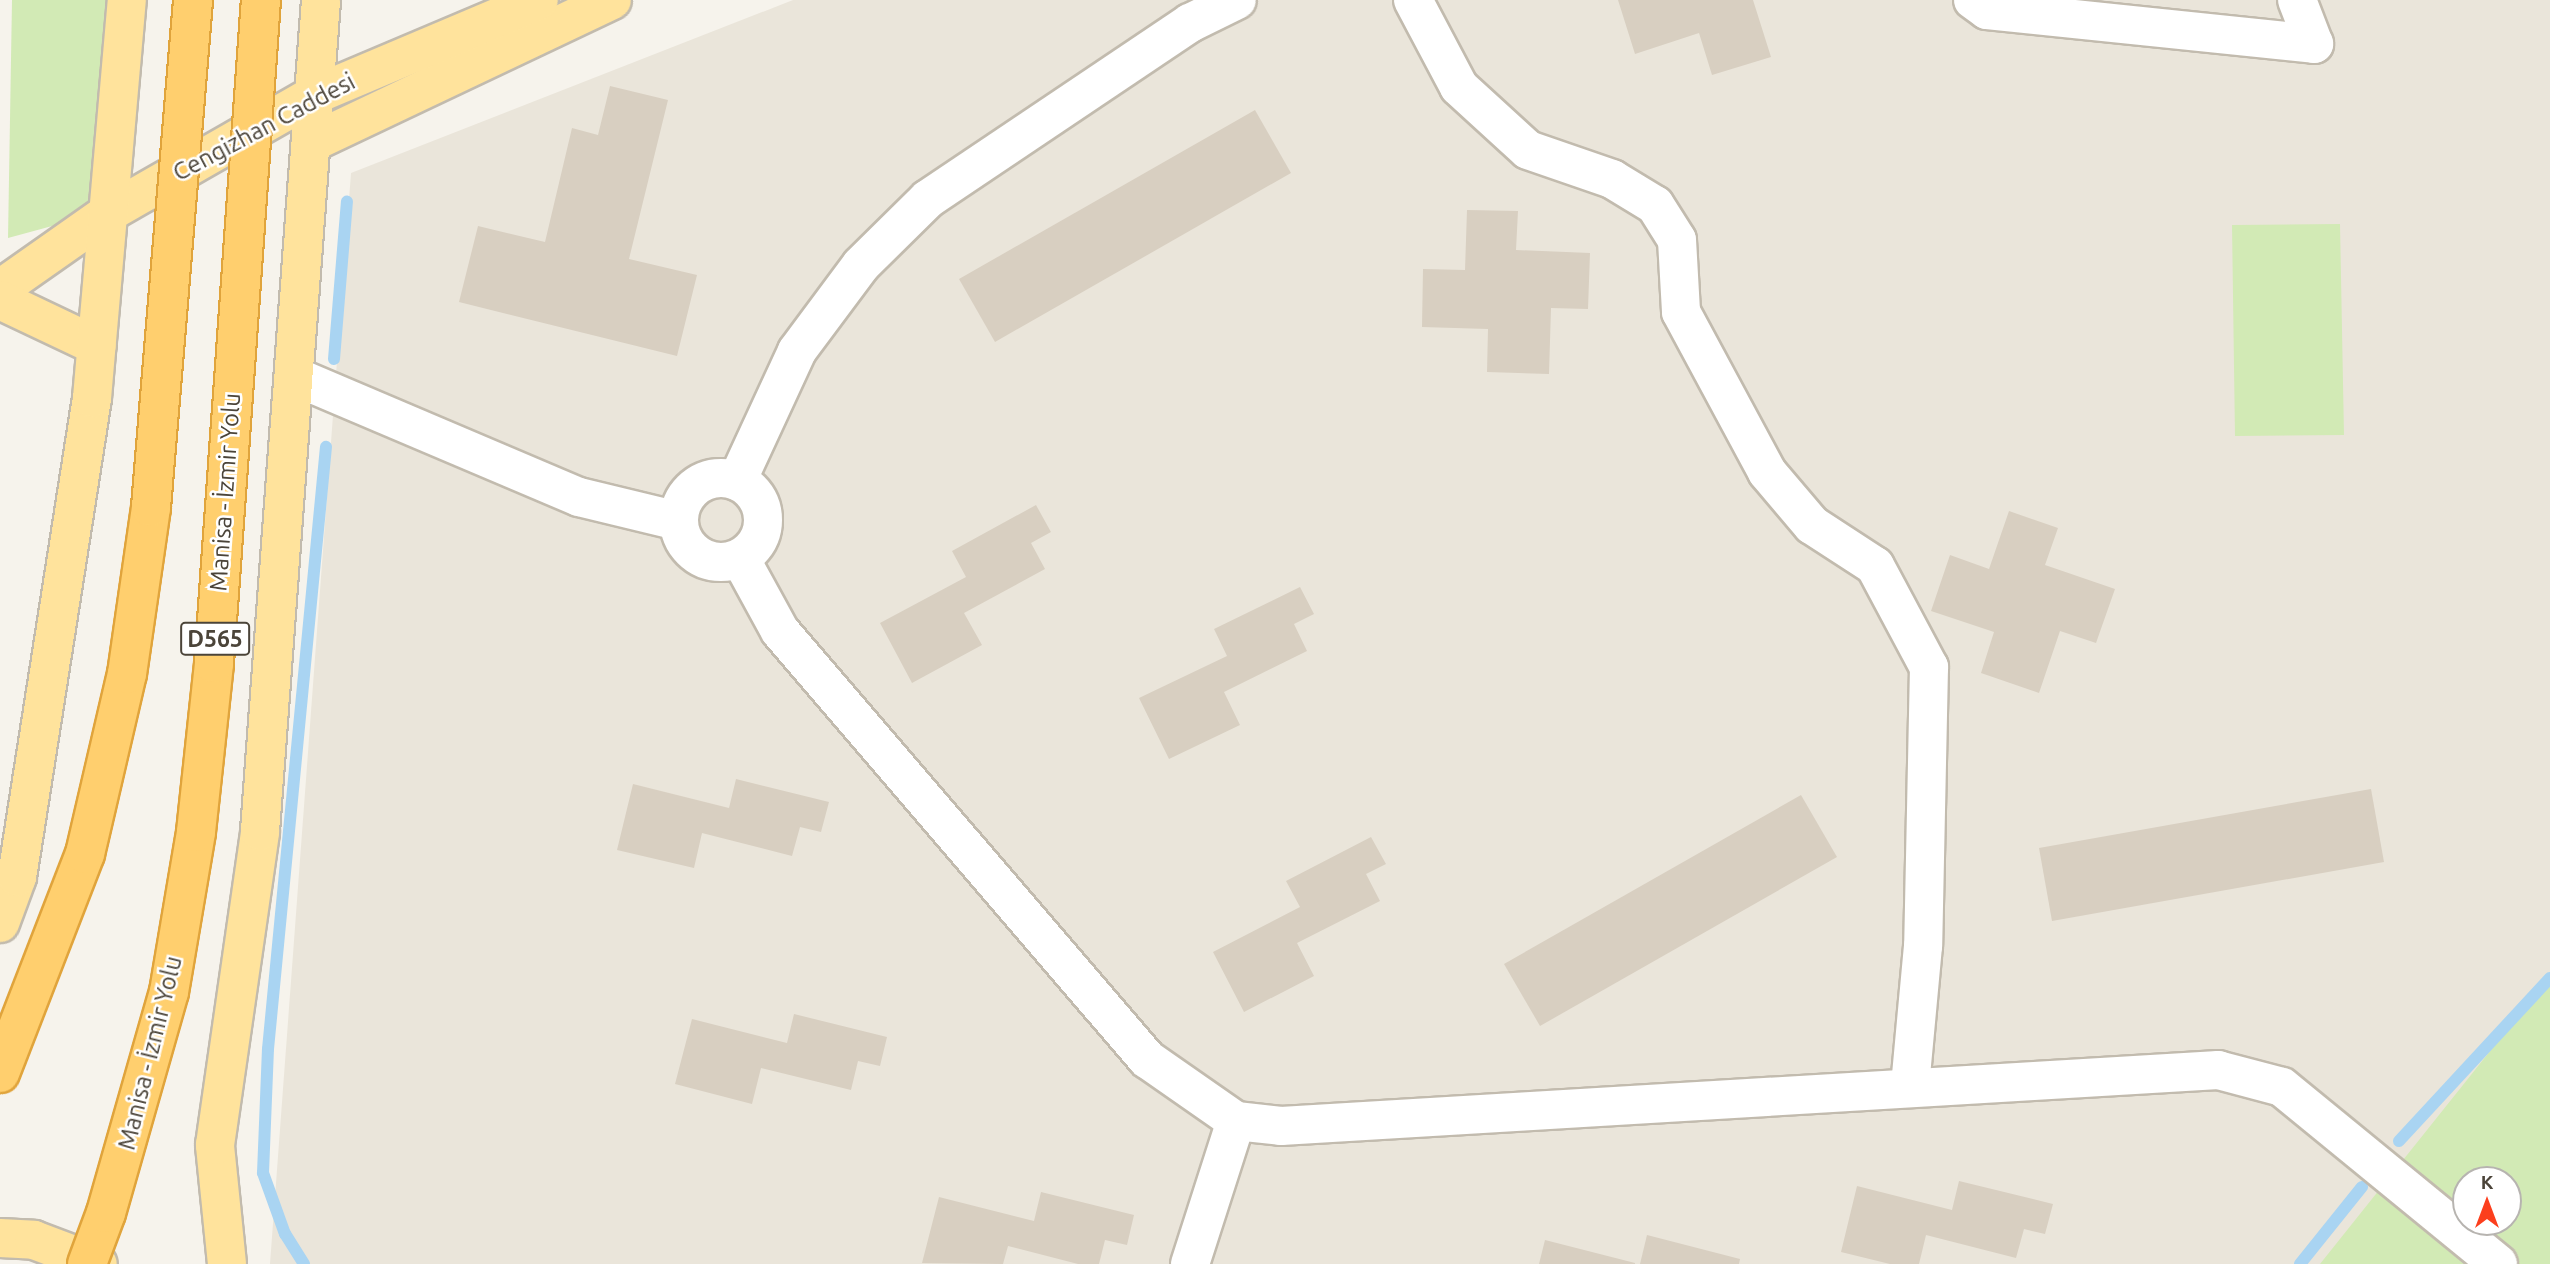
<!DOCTYPE html>
<html>
<head>
<meta charset="utf-8">
<style>
  body { margin:0 }
  #map { position:relative; width:2550px; height:1264px; overflow:hidden; background:#f6f3ec; font-family:Ubuntu,sans-serif }
  div>[style] { position:absolute }
  [style*='--x'] { left:calc(var(--x)*1px); top:calc(var(--y)*1px); width:calc(var(--w)*1px); rotate:calc(var(--a)*1deg) }
  .residential>* { inset:0; background:#eae5da }
  .green>* { inset:0; background:#d2eab5 }
  .stream>* { height:12px; margin:-6px; padding:0 6px; transform-origin:6px; border-radius:6px; background:#a9d4f2 }
  .building>* { inset:0; background:#d8cfc1 }
  .roads { filter:drop-shadow(2px 0 #c2bbae) drop-shadow(-2px 0 #c2bbae) drop-shadow(0 2px #c2bbae) drop-shadow(0 -2px #c2bbae) }
  .minor>* { height:38px; margin:-19px; padding:0 19px; transform-origin:19px; border-radius:19px; background:#fff }
  .minor>.ring { margin:-19px; padding:0; box-sizing:content-box; background:none; border:38px solid #fff; border-radius:50% }
  .major>* { height:38px; margin:-19px; padding:0 19px; transform-origin:19px; border-radius:19px; background:#ffe39c }
  .bridges { filter:drop-shadow(2px 0 #e0a43c) drop-shadow(-2px 0 #e0a43c) drop-shadow(0 2px #e0a43c) drop-shadow(0 -2px #e0a43c) }
  .highway-bridge>* { height:38px; margin:-19px; padding:0 19px; transform-origin:19px; border-radius:19px; background:#ffcf6e }
  span { translate:-50% -50%; white-space:nowrap; text-align:center; line-height:1.15; -webkit-text-stroke:5px #fff; paint-order:stroke }
  .shield-label span { padding:2px 5px; background:#fff; border:2px solid; border-radius:5px; -webkit-text-stroke-width:0 }
  .shield-label { font-size:23px; color:#4b4439; font-weight:700 }
  .street-label { font-size:24px; color:#4b4439 }
  .north { position:absolute; left:2452px; top:1166px; width:70px; height:70px; box-sizing:border-box; background:#fff; border:2px solid #b7b4b0; border-radius:50%; rotate:0deg; font-size:19px; font-weight:700; line-height:28px; text-align:center; color:#4b4439 }
  .north::after { content:''; display:block; margin:auto; width:24px; height:32px; background:#fc3f1d; clip-path:polygon(50% 0,100% 100%,50% 72%,0 100%) }
</style>
</head>
<body>
<div id="map">
  <div class="residential">
    <i style="clip-path:polygon(evenodd,793px 0,2550px 0,2550px 1264px,270px 1264px,351px 173px,793px 0,2466px 1180px,2508px 1180px,2508px 1222px,2466px 1222px,2466px 1180px)"></i>
  </div>
  <div class="green">
    <i style="clip-path:polygon(12px 0,113px 0,89px 216px,8px 238px)"></i>
    <i style="clip-path:polygon(2340px 224px,2344px 435px,2235px 436px,2232px 225px)"></i>
    <i style="clip-path:polygon(evenodd,2550px 976px,2550px 1264px,2320px 1264px,2550px 976px,2466px 1180px,2508px 1180px,2508px 1222px,2466px 1222px,2466px 1180px)"></i>
  </div>
  <div class="stream">
    <i style="--x:334;--y:359;--w:158;--a:-85.3"></i>
    <i style="--x:2399;--y:1141;--w:222;--a:-47.2"></i>
    <i style="--x:304;--y:1264;--w:36;--a:-122"></i>
    <i style="--x:285;--y:1234;--w:65;--a:-109.8"></i>
    <i style="--x:263;--y:1173;--w:124;--a:-87.7"></i>
    <i style="--x:268;--y:1049;--w:605;--a:-84.5"></i>
    <i style="--x:2300;--y:1264;--w:99;--a:-51.2"></i>
  </div>
  <div class="building">
    <i style="clip-path:polygon(1618px 0,1753px 0,1771px 57px,1712px 75px,1699px 33px,1635px 54px)"></i>
    <i style="clip-path:polygon(610px 86px,668px 100px,629px 259px,697px 275px,677px 356px,459px 302px,478px 226px,545px 242px,572px 128px,598px 135px)"></i>
    <i style="clip-path:polygon(1255px 110px,1291px 173px,995px 342px,959px 279px)"></i>
    <i style="clip-path:polygon(1467px 210px,1518px 211px,1516px 250px,1590px 253px,1588px 309px,1551px 308px,1549px 374px,1487px 372px,1488px 329px,1422px 327px,1423px 269px,1465px 270px)"></i>
    <i style="clip-path:polygon(1036px 505px,1051px 532px,1031px 543px,1045px 569px,964px 613px,982px 645px,912px 683px,880px 623px,966px 577px,952px 551px)"></i>
    <i style="clip-path:polygon(2009px 511px,2058px 528px,2045px 565px,2115px 589px,2096px 643px,2060px 631px,2039px 693px,1981px 673px,1994px 632px,1931px 611px,1950px 555px,1989px 569px)"></i>
    <i style="clip-path:polygon(1300px 587px,1314px 614px,1294px 624px,1307px 651px,1224px 692px,1240px 725px,1169px 759px,1139px 698px,1227px 656px,1214px 629px)"></i>
    <i style="clip-path:polygon(736px 779px,829px 802px,821px 832px,800px 827px,792px 856px,702px 833px,694px 868px,617px 850px,633px 784px,729px 808px)"></i>
    <i style="clip-path:polygon(2371px 789px,2384px 862px,2052px 921px,2039px 848px)"></i>
    <i style="clip-path:polygon(1801px 795px,1837px 857px,1540px 1026px,1504px 964px)"></i>
    <i style="clip-path:polygon(1371px 837px,1386px 864px,1366px 874px,1380px 901px,1297px 943px,1314px 976px,1244px 1012px,1213px 952px,1300px 907px,1286px 881px)"></i>
    <i style="clip-path:polygon(794px 1014px,887px 1037px,880px 1066px,858px 1061px,851px 1090px,761px 1068px,752px 1104px,675px 1084px,692px 1019px,787px 1043px)"></i>
    <i style="clip-path:polygon(1959px 1181px,2053px 1204px,2045px 1234px,2024px 1229px,2016px 1258px,1926px 1235px,1919px 1264px,1890px 1264px,1841px 1252px,1857px 1186px,1952px 1210px)"></i>
    <i style="clip-path:polygon(1041px 1192px,1134px 1215px,1127px 1245px,1105px 1240px,1099px 1264px,1078px 1264px,1008px 1246px,1003px 1264px,922px 1263px,939px 1197px,1034px 1221px)"></i>
    <i style="clip-path:polygon(1647px 1235px,1740px 1259px,1739px 1264px,1640px 1264px)"></i>
    <i style="clip-path:polygon(1545px 1240px,1635px 1263px,1635px 1264px,1539px 1264px)"></i>
  </div>
  <div class="roads">
    <div class="minor">
      <i style="--x:1413;--y:0;--w:98;--a:62.1"></i>
      <i style="--x:1459;--y:87;--w:93;--a:42.4"></i>
      <i style="--x:1528;--y:150;--w:89;--a:19"></i>
      <i style="--x:1612;--y:179;--w:50;--a:31.2"></i>
      <i style="--x:1655;--y:205;--w:41;--a:57.8"></i>
      <i style="--x:1677;--y:240;--w:72;--a:86.8"></i>
      <i style="--x:1681;--y:312;--w:182;--a:61.7"></i>
      <i style="--x:1767;--y:472;--w:70;--a:49.7"></i>
      <i style="--x:1812;--y:525;--w:75;--a:33.1"></i>
      <i style="--x:1875;--y:566;--w:115;--a:61.9"></i>
      <i style="--x:1929;--y:667;--w:279;--a:91.2"></i>
      <i style="--x:1923;--y:946;--w:142;--a:95.3"></i>
      <i style="--x:1973;--y:0;--w:17;--a:36"></i>
      <i style="--x:1987;--y:10;--w:329;--a:5.9"></i>
      <i style="--x:2314;--y:44;--w:47;--a:-111.1"></i>
      <i style="--x:296;--y:377;--w:307;--a:23"></i>
      <i style="--x:579;--y:497;--w:102;--a:13.6"></i>
      <i class="ring" style="left:679px;top:478px;width:46px;height:46px"></i>
      <i style="--x:737;--y:481;--w:143;--a:-65.2"></i>
      <i style="--x:797;--y:351;--w:107;--a:-53.3"></i>
      <i style="--x:861;--y:265;--w:94;--a:-44.6"></i>
      <i style="--x:928;--y:199;--w:316;--a:-33.9"></i>
      <i style="--x:1190;--y:23;--w:52;--a:-26.1"></i>
      <i style="--x:740;--y:558;--w:83;--a:61.3"></i>
      <i style="--x:780;--y:631;--w:564;--a:49.39"></i>
      <i style="--x:1147;--y:1059;--w:108;--a:34.9"></i>
      <i style="--x:1236;--y:1121;--w:45;--a:6.3"></i>
      <i style="--x:1281;--y:1126;--w:939;--a:-3.42"></i>
      <i style="--x:2218;--y:1070;--w:66;--a:14.9"></i>
      <i style="--x:2282;--y:1087;--w:279;--a:39.3"></i>
      <i style="--x:1190;--y:1264;--w:150;--a:-72.2"></i>
    </div>
    <div class="major">
      <i style="--x:311;--y:143;--w:333;--a:-25.4"></i>
      <i style="--x:0;--y:289;--w:132;--a:-35.1"></i>
      <i style="--x:108;--y:213;--w:237;--a:-29.8"></i>
      <i style="--x:314;--y:95;--w:244;--a:-22.9"></i>
      <i style="--x:0;--y:300;--w:107;--a:25.4"></i>
      <i style="--x:0;--y:923;--w:49;--a:-69.7"></i>
      <i style="--x:17;--y:877;--w:485;--a:-81.1"></i>
      <i style="--x:92;--y:398;--w:400;--a:-85"></i>
      <i style="--x:0;--y:1238;--w:34;--a:3"></i>
      <i style="--x:34;--y:1240;--w:68;--a:20.6"></i>
      <i style="--x:227;--y:1264;--w:120;--a:-95.8"></i>
      <i style="--x:215;--y:1145;--w:317;--a:-81.8"></i>
      <i style="--x:260;--y:831;--w:833;--a:-85.8"></i>
    </div>
  </div>
  <div class="bridges">
    <div class="highway-bridge">
      <i style="--x:0;--y:1073;--w:235;--a:-68.8"></i>
      <i style="--x:85;--y:854;--w:185;--a:-76.9"></i>
      <i style="--x:127;--y:674;--w:169;--a:-81.8"></i>
      <i style="--x:151;--y:507;--w:509;--a:-85.26"></i>
      <i style="--x:87;--y:1264;--w:54;--a:-69.6"></i>
      <i style="--x:106;--y:1213;--w:230;--a:-74.1"></i>
      <i style="--x:169;--y:992;--w:162;--a:-80.4"></i>
      <i style="--x:196;--y:832;--w:170;--a:-83.9"></i>
      <i style="--x:214;--y:663;--w:665;--a:-85.95"></i>
    </div>
  </div>
  <div class="shield-label">
    <span style="left:215px;top:639px">D565</span>
  </div>
  <div class="street-label">
    <span style="left:264px;top:127px;rotate:-28deg">Cengizhan Caddesi</span>
    <span style="left:225px;top:492px;rotate:-86deg">Manisa - İzmir Yolu</span>
    <span style="left:150px;top:1053px;rotate:-76deg">Manisa - İzmir Yolu</span>
  </div>
  <div class="north">K</div>
</div>
</body>
</html>
